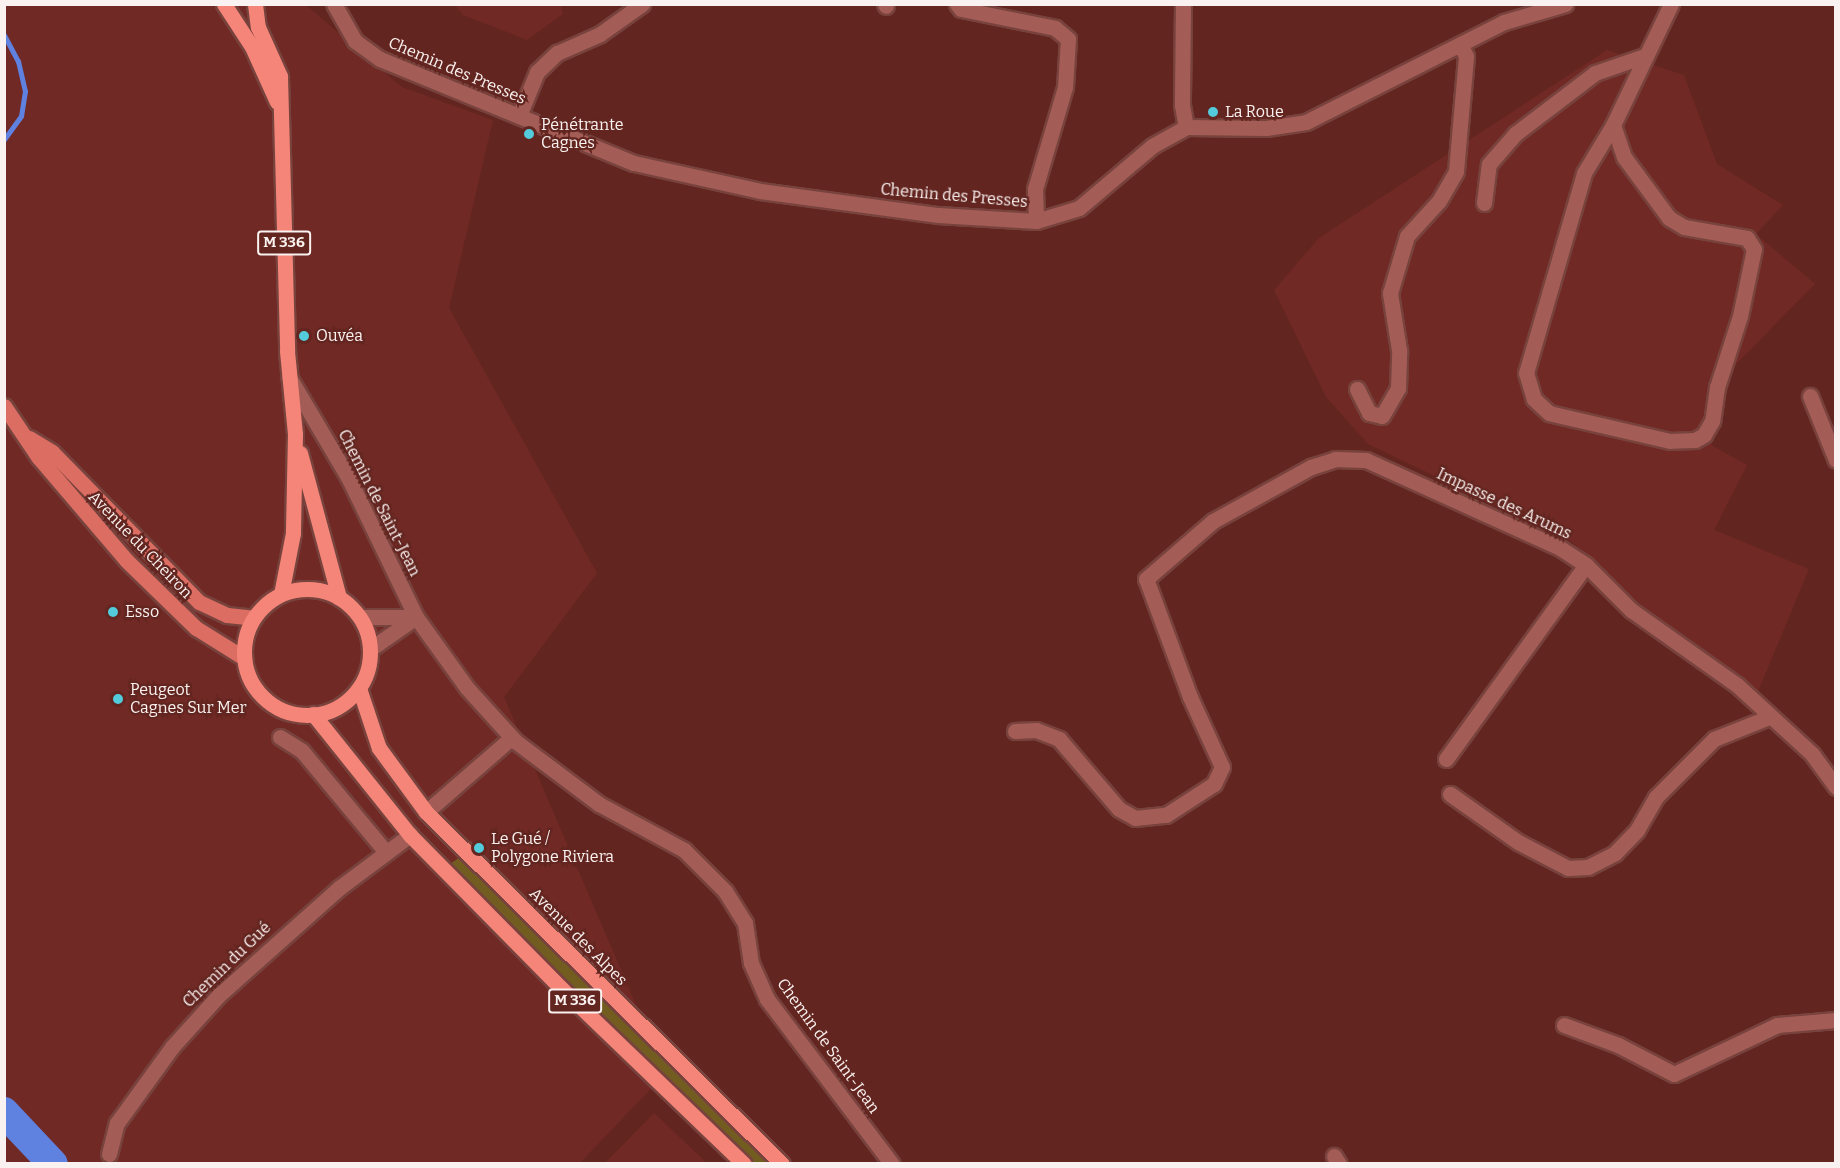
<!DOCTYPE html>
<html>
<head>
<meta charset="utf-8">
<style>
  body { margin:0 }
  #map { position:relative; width:1840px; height:1168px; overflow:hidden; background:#632520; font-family:Bitter,serif }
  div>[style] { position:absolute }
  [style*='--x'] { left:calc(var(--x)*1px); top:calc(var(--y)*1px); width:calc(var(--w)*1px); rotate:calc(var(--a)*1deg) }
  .built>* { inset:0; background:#702924 }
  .green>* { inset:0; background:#735c1f }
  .stream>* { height:5px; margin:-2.5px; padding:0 2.5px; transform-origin:2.5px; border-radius:2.5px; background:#5f81e0 }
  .river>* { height:30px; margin:-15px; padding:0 15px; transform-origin:15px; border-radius:15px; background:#5f81e0 }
  .roads { filter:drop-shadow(2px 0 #78423d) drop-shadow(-2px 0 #78423d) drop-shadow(0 2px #78423d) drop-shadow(0 -2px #78423d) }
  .street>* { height:15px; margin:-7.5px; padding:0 7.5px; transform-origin:7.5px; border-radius:7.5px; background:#a45d56 }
  .secondary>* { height:15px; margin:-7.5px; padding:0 7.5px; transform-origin:7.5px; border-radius:7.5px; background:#dc6d62 }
  .primary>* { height:15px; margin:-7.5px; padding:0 7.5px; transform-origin:7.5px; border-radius:7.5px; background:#f68579 }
  .primary>.ring { margin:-7.5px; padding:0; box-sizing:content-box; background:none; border:15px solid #f68579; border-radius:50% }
  .dots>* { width:16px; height:16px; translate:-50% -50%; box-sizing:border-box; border:3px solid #632520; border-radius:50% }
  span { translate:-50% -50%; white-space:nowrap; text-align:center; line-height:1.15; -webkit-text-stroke:4.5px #632520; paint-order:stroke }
  .shield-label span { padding:2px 4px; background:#632520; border:2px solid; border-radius:4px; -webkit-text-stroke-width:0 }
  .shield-label { font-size:15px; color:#faf2f0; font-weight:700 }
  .street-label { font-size:16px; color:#faf2f0 }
  .poi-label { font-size:16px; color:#faf2f0 }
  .left { translate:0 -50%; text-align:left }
  .frame { position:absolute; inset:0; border:6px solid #faf2f0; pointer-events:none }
</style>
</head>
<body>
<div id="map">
  <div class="built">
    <i style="clip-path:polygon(5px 5px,306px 5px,402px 87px,493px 120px,449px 308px,597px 573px,504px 697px,663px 1068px,663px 1076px,580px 1163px,5px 1164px)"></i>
    <i style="clip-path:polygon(455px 5px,561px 5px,563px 14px,527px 40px,463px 15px)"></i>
    <i style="clip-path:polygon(1607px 50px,1684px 75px,1717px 164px,1783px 205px,1756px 234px,1815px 284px,1729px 371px,1725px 405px,1711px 445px,1747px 465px,1714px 530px,1809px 569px,1757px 694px,1647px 610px,1572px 542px,1368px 444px,1326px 397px,1274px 290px,1319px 238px)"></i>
    <i style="clip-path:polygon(654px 1113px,707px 1163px,605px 1163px)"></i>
  </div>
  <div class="green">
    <i style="clip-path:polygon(461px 856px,586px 984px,771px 1163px,752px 1163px,539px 955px,449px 865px)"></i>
  </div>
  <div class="stream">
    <i style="--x:4;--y:35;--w:30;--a:62"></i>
    <i style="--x:18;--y:61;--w:31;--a:77"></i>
    <i style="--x:25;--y:91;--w:25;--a:99"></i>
    <i style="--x:21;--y:116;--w:29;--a:126"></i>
  </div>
  <div class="river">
    <i style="--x:4;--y:1112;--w:71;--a:46.7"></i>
  </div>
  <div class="roads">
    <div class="street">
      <i style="--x:334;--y:4;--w:43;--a:60.4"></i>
      <i style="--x:355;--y:41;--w:31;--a:36"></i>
      <i style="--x:380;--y:59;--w:274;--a:22.3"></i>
      <i style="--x:634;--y:163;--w:129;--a:12.5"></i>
      <i style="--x:760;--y:191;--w:180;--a:7.7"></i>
      <i style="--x:938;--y:215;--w:98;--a:3.5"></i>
      <i style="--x:1036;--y:221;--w:45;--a:-16.8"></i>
      <i style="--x:1079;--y:208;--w:96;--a:-40.3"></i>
      <i style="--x:1152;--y:146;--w:39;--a:-29"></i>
      <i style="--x:1186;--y:127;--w:80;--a:0.7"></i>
      <i style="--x:1266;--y:128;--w:40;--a:-8.5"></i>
      <i style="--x:1306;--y:122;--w:222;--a:-26.8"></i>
      <i style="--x:1504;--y:22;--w:64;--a:-16.4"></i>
      <i style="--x:885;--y:4;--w:2;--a:63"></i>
      <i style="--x:957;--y:4;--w:6;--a:51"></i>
      <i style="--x:961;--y:9;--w:96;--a:11.4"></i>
      <i style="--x:1055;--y:28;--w:17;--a:40"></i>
      <i style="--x:1068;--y:39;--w:48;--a:93.6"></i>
      <i style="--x:1065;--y:87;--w:106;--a:106.4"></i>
      <i style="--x:1035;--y:189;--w:32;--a:88"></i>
      <i style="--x:1183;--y:4;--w:101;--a:90.6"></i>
      <i style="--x:1182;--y:105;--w:22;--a:80"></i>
      <i style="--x:519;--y:116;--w:48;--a:-67.8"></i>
      <i style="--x:537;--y:72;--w:28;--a:-44"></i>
      <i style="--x:557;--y:53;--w:47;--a:-23.8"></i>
      <i style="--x:600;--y:34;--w:52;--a:-35.5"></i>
      <i style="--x:1613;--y:125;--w:34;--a:71"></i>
      <i style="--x:1624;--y:157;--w:76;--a:53.6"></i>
      <i style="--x:1669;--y:218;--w:17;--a:31"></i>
      <i style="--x:1684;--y:227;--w:64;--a:9.9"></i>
      <i style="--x:1747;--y:238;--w:13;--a:58"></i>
      <i style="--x:1754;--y:249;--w:68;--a:101.8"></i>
      <i style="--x:1740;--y:316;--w:75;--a:107.9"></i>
      <i style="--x:1717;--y:387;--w:34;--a:98"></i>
      <i style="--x:1712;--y:421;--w:16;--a:120"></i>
      <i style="--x:1704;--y:435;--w:10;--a:151"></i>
      <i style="--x:1695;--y:440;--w:25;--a:178"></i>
      <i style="--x:1670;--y:441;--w:124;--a:-167"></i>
      <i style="--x:1549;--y:413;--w:21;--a:-137"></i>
      <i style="--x:1534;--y:399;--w:27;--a:-107"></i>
      <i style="--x:1526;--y:373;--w:208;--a:-73.8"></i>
      <i style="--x:1584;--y:173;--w:56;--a:-58.9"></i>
      <i style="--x:1613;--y:125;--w:134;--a:-64.4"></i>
      <i style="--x:1484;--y:203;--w:39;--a:-83"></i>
      <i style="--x:1489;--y:164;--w:40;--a:-49"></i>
      <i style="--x:1515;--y:134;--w:101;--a:-37.3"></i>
      <i style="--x:1595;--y:73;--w:52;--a:-19.1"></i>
      <i style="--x:289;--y:377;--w:118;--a:59.5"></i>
      <i style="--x:349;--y:479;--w:153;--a:64.1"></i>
      <i style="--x:416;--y:617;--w:87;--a:54.3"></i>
      <i style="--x:467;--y:688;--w:72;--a:47.8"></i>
      <i style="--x:515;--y:741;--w:105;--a:36.9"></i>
      <i style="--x:599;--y:804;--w:97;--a:28.4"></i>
      <i style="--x:684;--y:850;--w:58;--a:45"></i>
      <i style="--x:725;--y:891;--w:38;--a:58"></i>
      <i style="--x:745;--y:923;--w:40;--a:81.5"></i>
      <i style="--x:751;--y:963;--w:39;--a:66"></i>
      <i style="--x:767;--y:999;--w:207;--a:52.9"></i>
      <i style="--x:1357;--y:389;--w:27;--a:63"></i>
      <i style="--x:1369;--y:413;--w:13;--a:13"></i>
      <i style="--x:1382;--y:416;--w:32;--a:-60"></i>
      <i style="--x:1398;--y:388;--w:38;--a:-88"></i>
      <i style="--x:1399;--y:350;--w:58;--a:-99"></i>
      <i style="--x:1390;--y:293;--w:59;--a:-73.4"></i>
      <i style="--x:1407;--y:236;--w:47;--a:-47.6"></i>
      <i style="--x:1439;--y:201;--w:34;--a:-60"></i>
      <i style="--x:1456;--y:171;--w:115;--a:-85"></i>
      <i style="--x:1466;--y:56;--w:13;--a:-117"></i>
      <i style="--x:1810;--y:396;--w:69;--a:67.9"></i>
      <i style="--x:360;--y:617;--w:56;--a:0"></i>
      <i style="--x:370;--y:649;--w:56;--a:-34.8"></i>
      <i style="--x:1015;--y:731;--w:21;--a:-3"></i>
      <i style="--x:1036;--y:730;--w:25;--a:21"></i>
      <i style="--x:1059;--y:739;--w:92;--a:49.4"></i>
      <i style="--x:1119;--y:809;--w:18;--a:29"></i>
      <i style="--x:1135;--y:818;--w:31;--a:-6"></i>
      <i style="--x:1166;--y:815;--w:57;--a:-32.9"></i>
      <i style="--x:1214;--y:784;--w:19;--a:-65"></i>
      <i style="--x:1222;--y:767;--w:77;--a:-114.6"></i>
      <i style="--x:1190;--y:697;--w:126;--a:-110.4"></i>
      <i style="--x:1146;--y:579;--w:89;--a:-40.9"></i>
      <i style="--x:1213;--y:521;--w:112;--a:-28.9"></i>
      <i style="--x:1311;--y:467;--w:25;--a:-18"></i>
      <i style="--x:1335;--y:459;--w:31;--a:2"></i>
      <i style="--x:1366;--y:460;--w:213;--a:24.4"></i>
      <i style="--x:1560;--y:548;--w:31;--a:33"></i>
      <i style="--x:1586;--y:565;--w:64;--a:45"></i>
      <i style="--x:1631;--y:610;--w:130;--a:35.3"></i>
      <i style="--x:1737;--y:685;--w:102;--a:42.6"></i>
      <i style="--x:1812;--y:754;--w:41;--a:54"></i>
      <i style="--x:280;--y:737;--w:26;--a:32"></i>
      <i style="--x:302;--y:751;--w:131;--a:50.3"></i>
      <i style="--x:1446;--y:759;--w:239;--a:-54.2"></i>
      <i style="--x:1450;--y:794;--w:83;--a:35.2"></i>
      <i style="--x:1518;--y:842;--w:56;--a:27.5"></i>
      <i style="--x:1568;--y:868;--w:20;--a:-3"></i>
      <i style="--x:1588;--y:867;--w:30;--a:-27"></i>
      <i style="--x:1615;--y:853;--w:32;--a:-46"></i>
      <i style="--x:1637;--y:830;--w:38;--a:-60"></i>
      <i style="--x:1656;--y:797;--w:82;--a:-45"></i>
      <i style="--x:1714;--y:739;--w:59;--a:-21.8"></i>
      <i style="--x:426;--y:812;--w:113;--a:-41"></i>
      <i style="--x:1564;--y:1025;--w:58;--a:20.3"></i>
      <i style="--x:1618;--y:1045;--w:63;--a:27.4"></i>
      <i style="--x:1674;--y:1074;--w:114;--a:-25.4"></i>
      <i style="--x:1777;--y:1025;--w:59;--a:-4.8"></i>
      <i style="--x:109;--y:1154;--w:32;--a:-76"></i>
      <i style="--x:117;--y:1123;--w:94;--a:-54.1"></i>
      <i style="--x:172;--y:1047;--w:70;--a:-47.9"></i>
      <i style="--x:219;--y:995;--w:161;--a:-41.7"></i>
      <i style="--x:339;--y:888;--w:89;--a:-36.7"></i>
      <i style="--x:1334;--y:1156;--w:9;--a:58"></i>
    </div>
    <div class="secondary">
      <i style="--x:4;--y:406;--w:63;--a:56.1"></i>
      <i style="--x:39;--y:458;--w:134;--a:49.5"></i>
      <i style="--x:126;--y:560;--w:98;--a:44.2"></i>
      <i style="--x:196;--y:628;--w:57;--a:32"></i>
      <i style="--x:29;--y:438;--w:27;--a:31"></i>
      <i style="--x:52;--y:452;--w:210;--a:45.6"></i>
      <i style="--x:199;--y:602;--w:31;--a:25"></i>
      <i style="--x:227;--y:615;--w:27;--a:6"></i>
    </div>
    <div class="primary">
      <i style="--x:224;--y:4;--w:51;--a:56.9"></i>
      <i style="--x:252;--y:47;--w:60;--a:65.6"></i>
      <i style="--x:255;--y:4;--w:23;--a:83"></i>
      <i style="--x:258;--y:27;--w:54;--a:65.8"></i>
      <i style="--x:280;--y:76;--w:275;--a:88.5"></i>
      <i style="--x:287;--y:351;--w:83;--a:84.5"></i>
      <i style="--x:295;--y:434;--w:99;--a:91.2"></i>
      <i style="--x:293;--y:533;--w:62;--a:101.1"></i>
      <i style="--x:300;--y:453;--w:150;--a:74.9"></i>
      <i class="ring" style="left:244px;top:589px;width:111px;height:111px"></i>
      <i style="--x:359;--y:688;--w:63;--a:71.6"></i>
      <i style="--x:379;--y:748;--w:79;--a:53.7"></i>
      <i style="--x:426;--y:812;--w:501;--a:44.68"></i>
      <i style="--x:313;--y:714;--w:155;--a:51.3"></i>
      <i style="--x:410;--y:835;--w:216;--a:45.4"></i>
      <i style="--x:562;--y:989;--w:252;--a:43.9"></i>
    </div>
  </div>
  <div class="dots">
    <i style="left:1213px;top:112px;background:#53cbdb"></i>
    <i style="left:529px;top:134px;background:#53cbdb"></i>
    <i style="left:304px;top:336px;background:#53cbdb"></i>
    <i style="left:113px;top:612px;background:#53cbdb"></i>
    <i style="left:118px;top:699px;background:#53cbdb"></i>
    <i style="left:479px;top:848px;background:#53cbdb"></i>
  </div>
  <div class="shield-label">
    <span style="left:284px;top:243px">M 336</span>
    <span style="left:575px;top:1001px">M 336</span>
  </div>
  <div class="street-label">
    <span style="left:457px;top:71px;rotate:23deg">Chemin des Presses</span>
    <span style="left:954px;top:196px;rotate:5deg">Chemin des Presses</span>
    <span style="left:379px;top:503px;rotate:63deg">Chemin de Saint-Jean</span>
    <span style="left:1504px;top:504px;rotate:25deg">Impasse des Arums</span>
    <span style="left:140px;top:545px;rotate:46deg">Avenue du Cheiron</span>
    <span style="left:578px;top:937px;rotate:45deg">Avenue des Alpes</span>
    <span style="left:227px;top:965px;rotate:-44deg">Chemin du Gué</span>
    <span style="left:828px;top:1046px;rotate:54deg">Chemin de Saint-Jean</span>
  </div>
  <div class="poi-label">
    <span class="left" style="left:1225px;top:112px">La Roue</span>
    <span class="left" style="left:541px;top:134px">Pénétrante<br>Cagnes</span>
    <span class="left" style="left:316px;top:336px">Ouvéa</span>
    <span class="left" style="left:125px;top:612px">Esso</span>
    <span class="left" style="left:130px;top:699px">Peugeot<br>Cagnes Sur Mer</span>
    <span class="left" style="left:491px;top:848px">Le Gué /<br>Polygone Riviera</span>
  </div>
  <div class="frame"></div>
</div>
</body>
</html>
